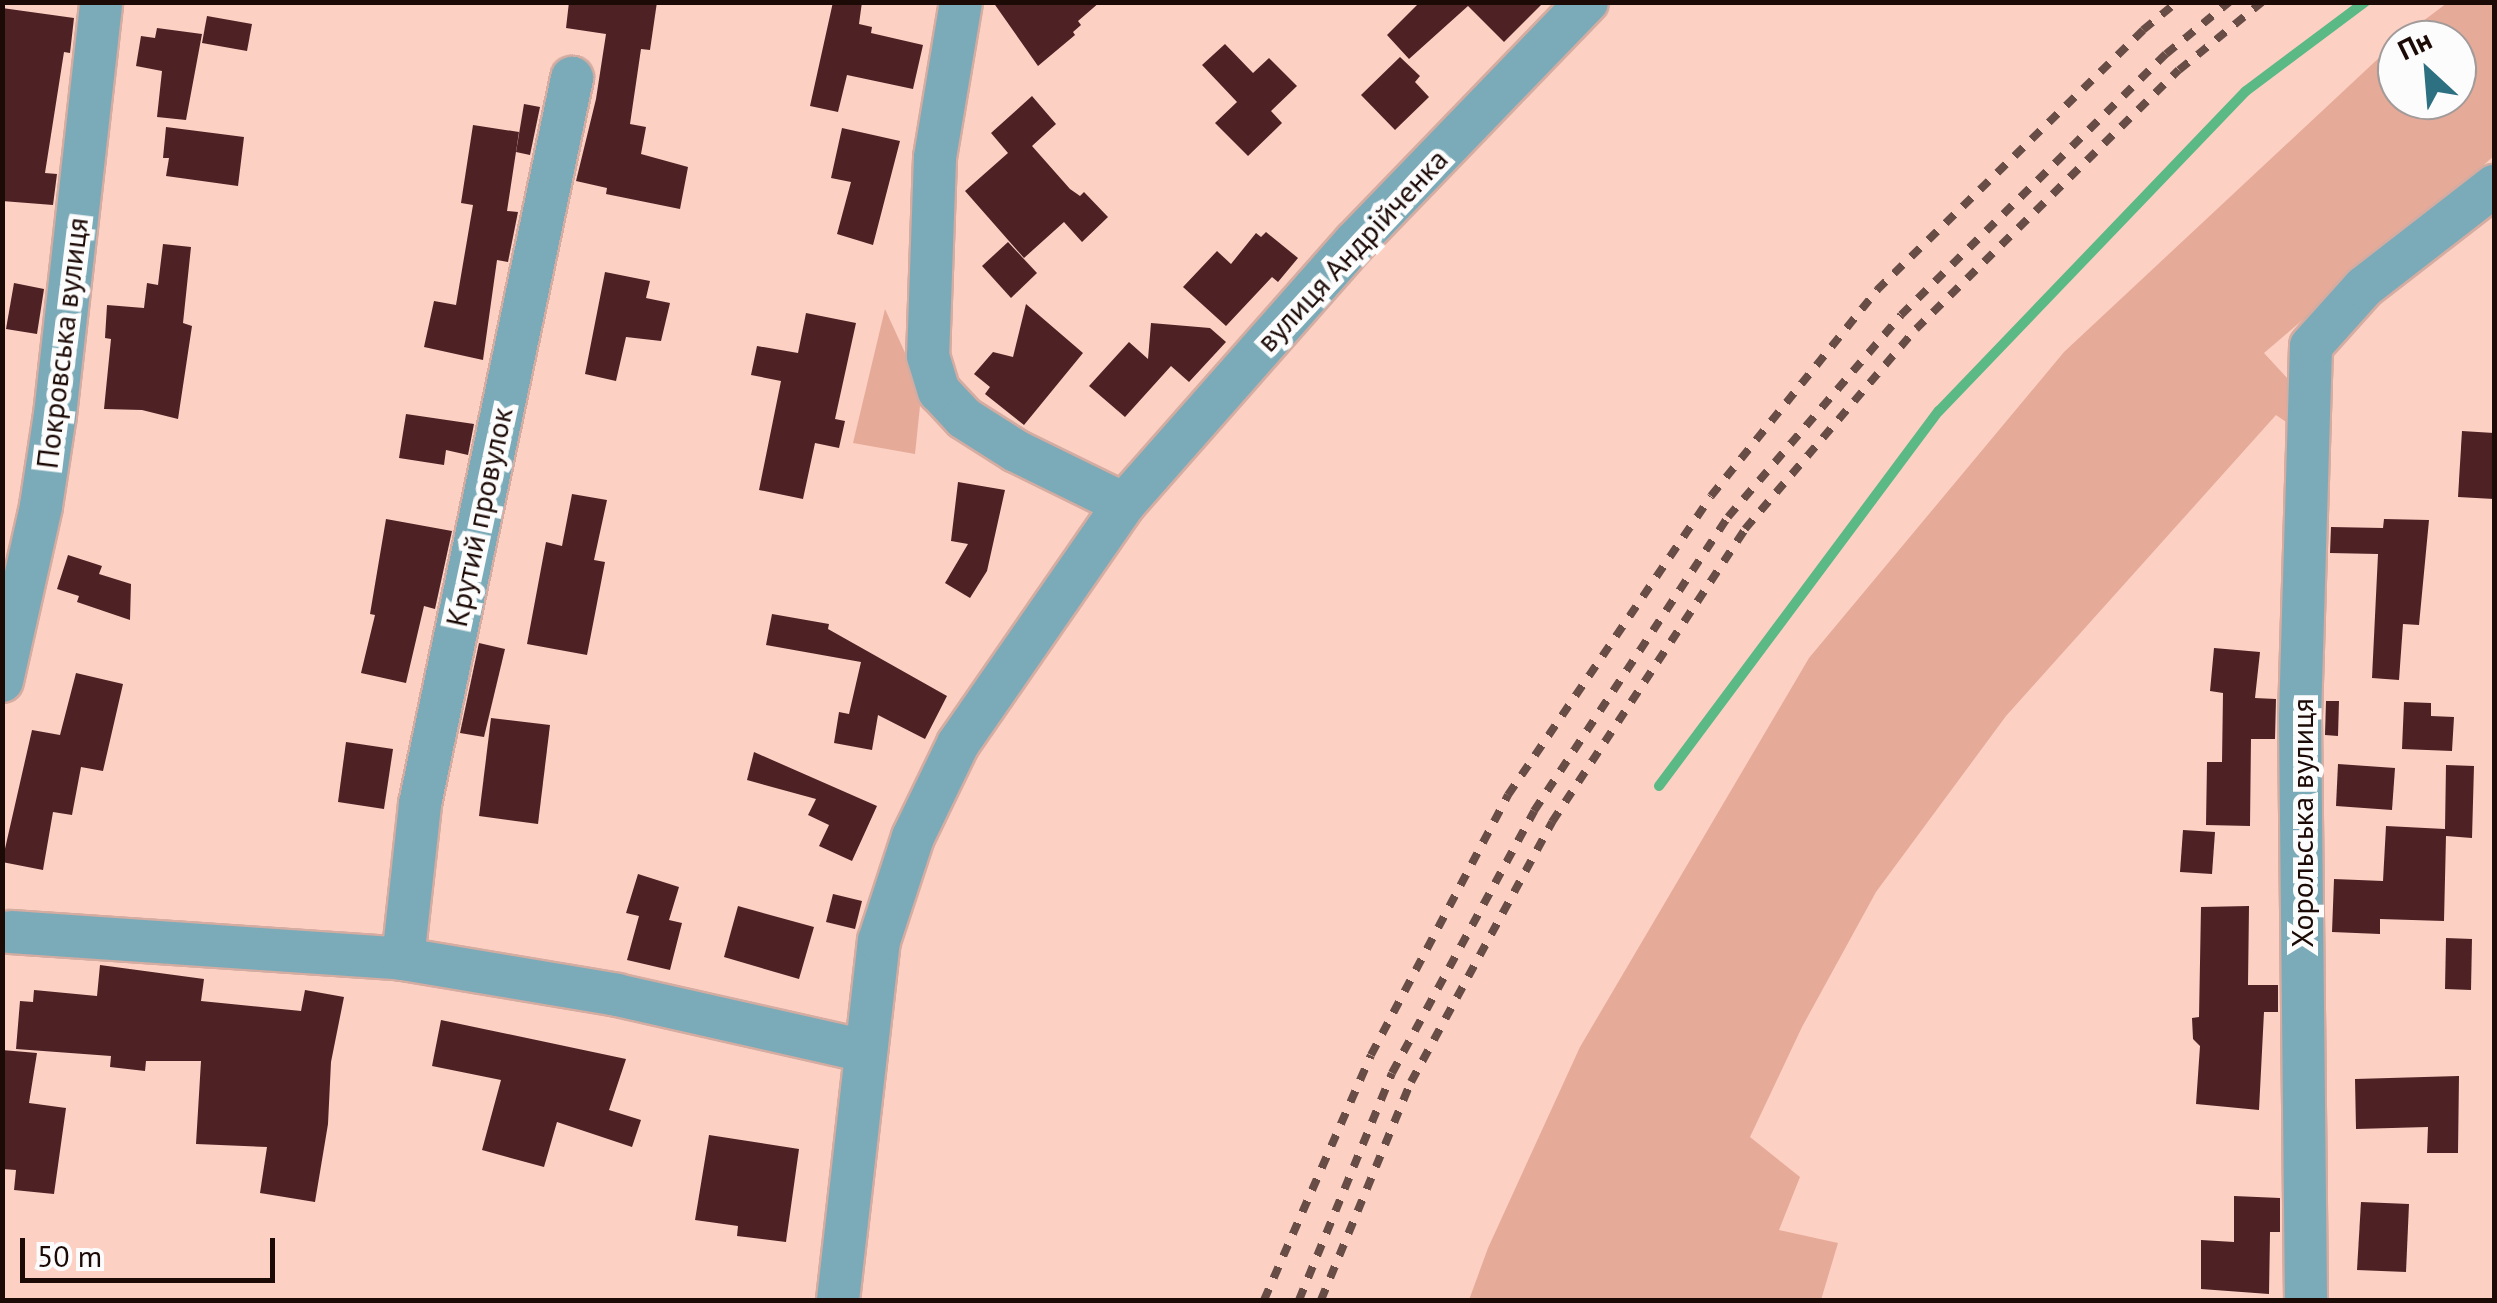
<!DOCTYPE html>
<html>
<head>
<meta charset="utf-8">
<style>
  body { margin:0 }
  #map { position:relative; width:2497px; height:1303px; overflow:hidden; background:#fcd0c3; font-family:"PT Sans",sans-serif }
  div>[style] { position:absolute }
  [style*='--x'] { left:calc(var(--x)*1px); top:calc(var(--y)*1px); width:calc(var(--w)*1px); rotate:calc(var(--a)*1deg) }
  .green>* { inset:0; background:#e6aa98 }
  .stream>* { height:10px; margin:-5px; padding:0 5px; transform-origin:5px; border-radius:5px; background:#5ab985 }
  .building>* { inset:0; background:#4e2225 }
  .roads { filter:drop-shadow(2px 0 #d4aca1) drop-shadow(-2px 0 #d4aca1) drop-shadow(0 2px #d4aca1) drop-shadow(0 -2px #d4aca1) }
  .minor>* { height:42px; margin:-21px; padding:0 21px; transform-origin:21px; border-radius:21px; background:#7baab8 }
  .rail>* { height:8px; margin-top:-4px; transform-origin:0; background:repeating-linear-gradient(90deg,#674d46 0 12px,transparent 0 24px) }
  span { translate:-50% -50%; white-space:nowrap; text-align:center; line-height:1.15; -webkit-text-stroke:10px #fcfcfc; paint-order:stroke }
  .street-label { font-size:30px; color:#1c0a06 }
  .frame { position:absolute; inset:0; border:5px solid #1c0a06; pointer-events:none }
  .north { position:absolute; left:2377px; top:20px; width:100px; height:100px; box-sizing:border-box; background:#fcfcfc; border:2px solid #a29b9a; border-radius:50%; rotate:334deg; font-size:28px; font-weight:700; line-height:40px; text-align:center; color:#1c0a06 }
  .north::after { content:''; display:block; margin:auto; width:35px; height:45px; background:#2d7081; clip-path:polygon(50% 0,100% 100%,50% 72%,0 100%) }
  .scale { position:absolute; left:20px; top:1238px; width:255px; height:45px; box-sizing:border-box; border:5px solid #1c0a06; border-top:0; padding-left:12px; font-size:30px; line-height:35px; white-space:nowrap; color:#1c0a06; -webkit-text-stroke:8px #fcfcfc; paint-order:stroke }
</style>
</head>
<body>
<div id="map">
  <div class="green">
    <i style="clip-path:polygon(2447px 3px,2494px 3px,2494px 156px,2264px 353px,2302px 394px,2299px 431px,2276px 415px,2006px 716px,1876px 892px,1802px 1027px,1750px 1137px,1800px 1177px,1779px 1230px,1838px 1243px,1821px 1300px,1469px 1300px,1488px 1248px,1580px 1047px,1809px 658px,2064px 352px,2397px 41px,2397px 100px,2457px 100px,2457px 40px,2398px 40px)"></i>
    <i style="clip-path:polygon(885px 309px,907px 357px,920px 406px,915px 454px,853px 443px)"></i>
  </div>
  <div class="stream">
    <i style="--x:1659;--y:786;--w:468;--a:-53.3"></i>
    <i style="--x:1939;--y:411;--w:443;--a:-46.2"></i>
    <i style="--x:2246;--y:91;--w:149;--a:-36.8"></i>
  </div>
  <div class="building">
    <i style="clip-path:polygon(569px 2px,657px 2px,650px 50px,641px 49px,630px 124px,646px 127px,641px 154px,688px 167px,680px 209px,606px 194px,607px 188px,576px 181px,596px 99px,606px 34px,566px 28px)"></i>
    <i style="clip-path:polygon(833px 2px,862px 2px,859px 24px,872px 27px,871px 33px,923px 45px,913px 89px,847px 75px,838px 112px,810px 106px)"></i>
    <i style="clip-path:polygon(993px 2px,1100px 2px,1078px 21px,1081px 25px,1073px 32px,1075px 35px,1038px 66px)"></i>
    <i style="clip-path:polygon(1420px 2px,1544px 2px,1504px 42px,1468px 6px,1409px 59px,1387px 35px)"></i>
    <i style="clip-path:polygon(2px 8px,74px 18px,70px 53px,64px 52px,45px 173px,57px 174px,53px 205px,2px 201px)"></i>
    <i style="clip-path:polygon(207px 16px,252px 24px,247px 51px,202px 43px)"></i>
    <i style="clip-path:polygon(157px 28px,202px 34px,186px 120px,157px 117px,162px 71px,136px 66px,141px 36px,155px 38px)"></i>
    <i style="clip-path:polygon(1225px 44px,1253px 73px,1269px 58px,1297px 86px,1271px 111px,1282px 123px,1248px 156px,1215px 123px,1237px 102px,1202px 65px)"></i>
    <i style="clip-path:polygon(1400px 57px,1420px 76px,1415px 82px,1429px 97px,1395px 130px,1361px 95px)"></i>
    <i style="clip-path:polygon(1032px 96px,1056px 124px,1032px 146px,1070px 189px,1080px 196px,1084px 192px,1108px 217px,1082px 242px,1064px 222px,1024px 258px,965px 191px,1008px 153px,991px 133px)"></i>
    <i style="clip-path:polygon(524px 104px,540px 107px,530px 155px,516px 152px)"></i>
    <i style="clip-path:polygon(473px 125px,519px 132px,507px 211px,518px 212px,508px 262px,497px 260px,483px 360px,424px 347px,434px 301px,456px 305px,473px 205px,461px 203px)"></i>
    <i style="clip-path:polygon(166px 127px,244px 137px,238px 186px,166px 176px,169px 158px,163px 158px)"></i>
    <i style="clip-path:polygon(842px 128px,900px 141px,873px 245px,837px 234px,851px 182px,831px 178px)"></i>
    <i style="clip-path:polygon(1266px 232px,1298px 258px,1278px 282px,1272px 277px,1226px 326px,1183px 287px,1217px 251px,1231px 264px,1256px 233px,1261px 237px)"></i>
    <i style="clip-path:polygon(1008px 242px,1037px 273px,1011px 298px,982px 266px)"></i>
    <i style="clip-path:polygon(163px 244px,191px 247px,183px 323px,192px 326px,178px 419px,142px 410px,104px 409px,111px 339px,105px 338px,107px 305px,144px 308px,147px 283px,158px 285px)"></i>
    <i style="clip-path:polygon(605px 272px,650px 281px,646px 298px,670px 303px,661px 341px,626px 337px,616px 381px,585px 374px)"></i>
    <i style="clip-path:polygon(14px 283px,44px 289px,37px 334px,6px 329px)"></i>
    <i style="clip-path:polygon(1026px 304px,1083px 353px,1024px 425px,985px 394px,990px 387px,974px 374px,993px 352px,1013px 357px)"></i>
    <i style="clip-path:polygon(806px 313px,856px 323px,835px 419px,845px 421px,839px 448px,815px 443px,803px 499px,759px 490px,781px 381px,751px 375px,757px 346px,798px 353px)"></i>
    <i style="clip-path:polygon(1151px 323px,1210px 328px,1226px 342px,1189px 382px,1171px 366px,1125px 417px,1089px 386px,1129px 342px,1148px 359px)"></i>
    <i style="clip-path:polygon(406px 414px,474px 424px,468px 455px,446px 450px,444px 465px,399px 458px)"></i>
    <i style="clip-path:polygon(2462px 431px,2494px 433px,2494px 499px,2458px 497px)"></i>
    <i style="clip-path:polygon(958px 482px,1005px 490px,987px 571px,970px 598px,945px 583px,968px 544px,951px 541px)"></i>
    <i style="clip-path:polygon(572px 494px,607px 500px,594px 560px,605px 562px,587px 655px,527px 644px,546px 542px,562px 546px)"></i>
    <i style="clip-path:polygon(386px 519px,452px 531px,435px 609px,424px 606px,406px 683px,361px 673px,375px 615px,370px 614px)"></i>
    <i style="clip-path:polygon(2384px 519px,2429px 520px,2419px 625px,2403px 624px,2399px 680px,2372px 678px,2378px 554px,2330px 553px,2331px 527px,2383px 528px)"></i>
    <i style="clip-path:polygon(68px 555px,102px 566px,99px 574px,131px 584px,130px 620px,77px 602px,79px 596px,57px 589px)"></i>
    <i style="clip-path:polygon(772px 614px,829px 624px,828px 629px,947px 696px,925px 739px,878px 715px,872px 750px,834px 743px,839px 712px,849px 714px,861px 662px,766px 645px)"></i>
    <i style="clip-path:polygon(479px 643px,505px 649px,484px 737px,460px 733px)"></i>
    <i style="clip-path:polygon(2214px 648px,2260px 652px,2255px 698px,2276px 699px,2275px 739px,2251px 739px,2250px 826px,2206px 825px,2207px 762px,2222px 762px,2223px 693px,2210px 691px)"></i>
    <i style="clip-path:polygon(76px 673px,123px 684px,103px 771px,81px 767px,72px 815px,53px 812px,43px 870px,2px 862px,32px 730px,60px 735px)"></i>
    <i style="clip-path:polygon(2326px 701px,2339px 701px,2338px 736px,2325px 735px)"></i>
    <i style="clip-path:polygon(2404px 702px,2431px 703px,2431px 716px,2454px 717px,2452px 751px,2402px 749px)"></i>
    <i style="clip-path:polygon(491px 718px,550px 725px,538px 824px,479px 816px)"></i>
    <i style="clip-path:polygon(346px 742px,393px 749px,384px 809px,338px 802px)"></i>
    <i style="clip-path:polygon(754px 752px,877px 806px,852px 861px,819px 846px,829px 825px,808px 815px,816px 799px,747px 780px)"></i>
    <i style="clip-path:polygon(2338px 764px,2395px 768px,2392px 810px,2336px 806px)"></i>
    <i style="clip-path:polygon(2446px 765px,2474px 766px,2472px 838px,2446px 836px,2444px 921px,2380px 919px,2380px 934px,2332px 932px,2334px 879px,2383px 881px,2386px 826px,2445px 829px)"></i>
    <i style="clip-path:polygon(2183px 830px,2215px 832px,2212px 874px,2180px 872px)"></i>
    <i style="clip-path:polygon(638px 874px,679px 887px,669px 920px,682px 923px,670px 970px,627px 960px,639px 916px,626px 913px)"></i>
    <i style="clip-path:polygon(833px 894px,862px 901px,855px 929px,826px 922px)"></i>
    <i style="clip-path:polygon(738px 906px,814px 927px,799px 979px,724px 957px)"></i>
    <i style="clip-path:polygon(2249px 906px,2248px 985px,2278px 985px,2278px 1012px,2264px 1012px,2259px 1110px,2196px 1104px,2200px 1046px,2193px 1039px,2192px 1018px,2199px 1017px,2201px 907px)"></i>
    <i style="clip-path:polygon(2446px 938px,2472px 939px,2471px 990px,2445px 989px)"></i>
    <i style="clip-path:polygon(100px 965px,204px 979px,201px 1001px,301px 1011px,305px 990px,344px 997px,331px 1062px,328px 1124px,315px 1202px,260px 1193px,267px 1147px,196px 1144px,201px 1061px,146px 1061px,145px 1071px,110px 1067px,111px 1056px,16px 1049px,20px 1001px,33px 1002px,34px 990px,97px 996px)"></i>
    <i style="clip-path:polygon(441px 1020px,626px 1059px,609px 1110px,641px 1120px,632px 1147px,557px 1122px,544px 1167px,482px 1150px,501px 1080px,432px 1066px)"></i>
    <i style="clip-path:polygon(2px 1050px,37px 1053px,29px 1103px,66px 1108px,54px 1194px,14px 1190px,16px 1170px,2px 1169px)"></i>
    <i style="clip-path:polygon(2459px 1076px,2458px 1153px,2427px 1153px,2428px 1127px,2356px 1129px,2355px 1079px)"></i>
    <i style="clip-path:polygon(709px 1135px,799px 1149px,786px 1242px,737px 1236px,738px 1226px,695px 1220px)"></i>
    <i style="clip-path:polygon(2234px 1196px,2280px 1198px,2280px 1232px,2270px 1232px,2269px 1294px,2201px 1289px,2201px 1240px,2234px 1242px)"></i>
    <i style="clip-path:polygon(2361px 1202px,2409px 1204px,2406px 1272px,2357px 1270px)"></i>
  </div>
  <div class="roads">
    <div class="minor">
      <i style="--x:961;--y:2;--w:158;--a:99.5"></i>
      <i style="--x:935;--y:158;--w:198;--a:92"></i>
      <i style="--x:928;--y:356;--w:37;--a:73"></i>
      <i style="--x:939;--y:391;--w:37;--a:47"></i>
      <i style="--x:964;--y:418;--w:62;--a:32.4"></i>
      <i style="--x:1016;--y:451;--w:120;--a:26.1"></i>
      <i style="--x:2;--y:681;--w:179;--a:-77.4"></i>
      <i style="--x:41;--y:506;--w:92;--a:-81.3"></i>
      <i style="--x:55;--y:415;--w:416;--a:-83.6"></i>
      <i style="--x:11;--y:932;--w:393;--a:3.9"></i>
      <i style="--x:403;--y:959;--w:217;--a:9.5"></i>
      <i style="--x:617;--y:995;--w:255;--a:12.7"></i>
      <i style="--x:403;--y:959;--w:156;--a:-83.7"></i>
      <i style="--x:420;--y:804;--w:742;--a:-78.17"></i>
      <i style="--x:838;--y:1300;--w:361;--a:-83.5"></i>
      <i style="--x:879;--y:941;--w:109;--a:-71.9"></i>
      <i style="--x:913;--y:837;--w:103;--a:-64.2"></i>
      <i style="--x:958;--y:744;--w:292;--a:-55.3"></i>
      <i style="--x:1124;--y:504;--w:349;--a:-48.6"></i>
      <i style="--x:1355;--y:242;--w:334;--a:-46"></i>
      <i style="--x:2306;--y:1300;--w:583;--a:-90.59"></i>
      <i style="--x:2300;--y:717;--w:371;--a:-88.3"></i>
      <i style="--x:2311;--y:346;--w:79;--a:-48.1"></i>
      <i style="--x:2364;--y:287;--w:165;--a:-37.8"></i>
    </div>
  </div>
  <div class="rail">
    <i style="--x:1264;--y:1300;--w:267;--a:-66.4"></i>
    <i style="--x:1371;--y:1055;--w:294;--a:-62.2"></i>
    <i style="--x:1508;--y:795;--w:361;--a:-55.8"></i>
    <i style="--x:1711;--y:496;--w:265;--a:-51.1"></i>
    <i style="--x:1877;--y:290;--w:372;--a:-44.3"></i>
    <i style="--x:2143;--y:30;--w:44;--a:-39.5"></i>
    <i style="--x:1299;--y:1300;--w:245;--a:-67.7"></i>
    <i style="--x:1392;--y:1073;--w:298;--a:-61.5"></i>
    <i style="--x:1534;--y:811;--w:352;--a:-56.6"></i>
    <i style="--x:1728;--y:517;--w:266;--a:-49.4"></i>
    <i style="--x:1901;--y:315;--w:372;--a:-44.6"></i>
    <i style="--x:2166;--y:54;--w:82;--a:-39.5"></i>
    <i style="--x:1321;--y:1300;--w:236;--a:-67.6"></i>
    <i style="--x:1411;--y:1082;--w:296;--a:-61.5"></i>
    <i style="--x:1552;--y:822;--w:351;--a:-56.6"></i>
    <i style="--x:1745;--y:529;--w:263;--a:-49.5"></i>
    <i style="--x:1916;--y:329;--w:369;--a:-44.6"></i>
    <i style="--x:2179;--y:70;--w:107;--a:-39.3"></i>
  </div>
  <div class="street-label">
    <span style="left:1352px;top:250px;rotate:-47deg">вулиця Андрійченка</span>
    <span style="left:62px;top:343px;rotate:-83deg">Покровська вулиця</span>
    <span style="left:479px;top:517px;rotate:-78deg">Крутий провулок</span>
    <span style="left:2302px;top:823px;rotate:-90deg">Хорольська вулиця</span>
  </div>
  <div class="frame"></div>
  <div class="north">Пн</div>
  <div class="scale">50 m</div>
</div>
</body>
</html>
